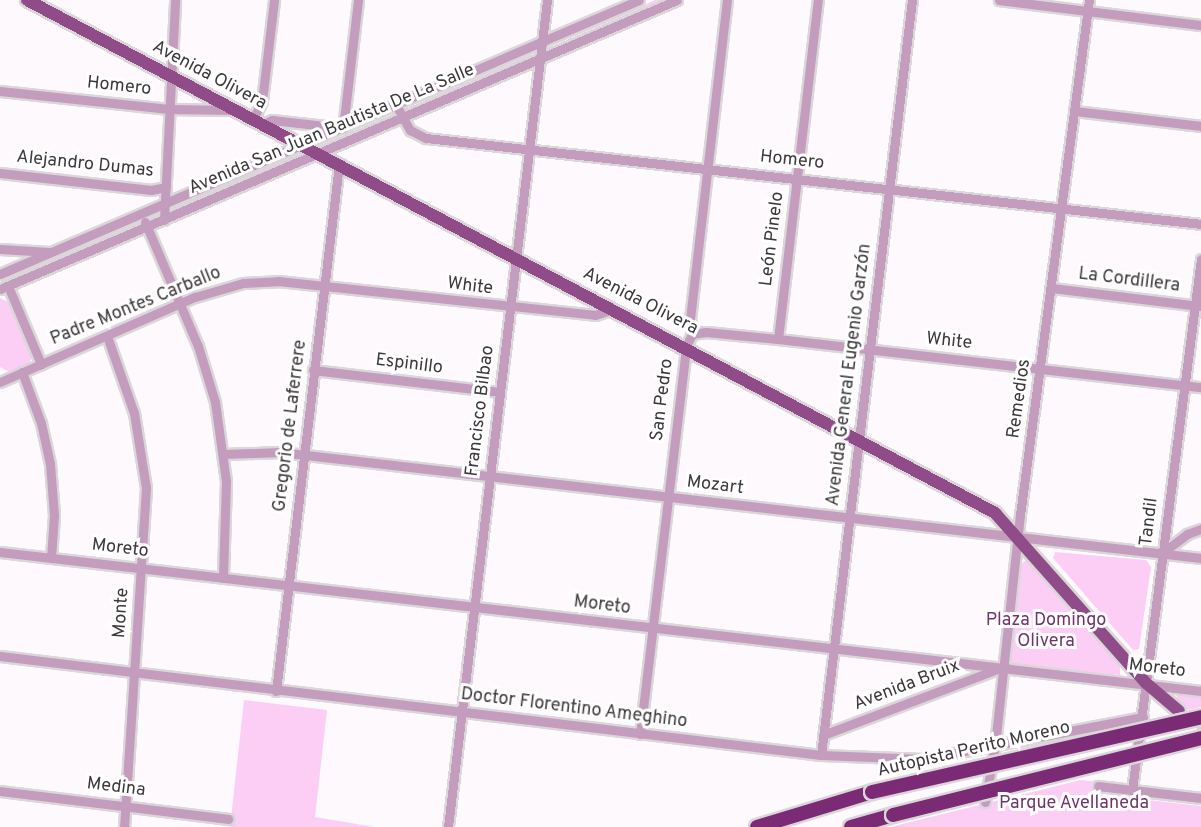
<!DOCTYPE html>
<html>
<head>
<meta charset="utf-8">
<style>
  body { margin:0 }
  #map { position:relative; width:1201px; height:827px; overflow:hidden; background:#fef9fd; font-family:Overpass,sans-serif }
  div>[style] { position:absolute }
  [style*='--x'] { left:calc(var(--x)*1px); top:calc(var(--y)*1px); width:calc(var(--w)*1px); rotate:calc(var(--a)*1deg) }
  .green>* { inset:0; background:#fccef6 }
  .major-tunnel>* { height:12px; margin-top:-6px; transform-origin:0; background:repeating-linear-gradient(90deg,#d7d2d6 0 12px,transparent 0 18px) }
  .roads { filter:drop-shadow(2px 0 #dbd6da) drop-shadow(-2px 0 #dbd6da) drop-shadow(0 2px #dbd6da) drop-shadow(0 -2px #dbd6da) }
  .minor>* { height:9px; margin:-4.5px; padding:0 4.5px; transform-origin:4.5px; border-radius:4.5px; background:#c39cbe }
  .major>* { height:12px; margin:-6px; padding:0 6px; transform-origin:6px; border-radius:6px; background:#904b89 }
  .highway>* { height:14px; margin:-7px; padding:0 7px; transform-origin:7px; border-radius:7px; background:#7b2b75 }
  .bridges { filter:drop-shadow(2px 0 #dbd6da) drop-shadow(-2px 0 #dbd6da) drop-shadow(0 2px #dbd6da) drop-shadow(0 -2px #dbd6da) }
  .highway-bridge>* { height:14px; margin:-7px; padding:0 7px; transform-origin:7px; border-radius:7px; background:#7b2b75 }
  span { translate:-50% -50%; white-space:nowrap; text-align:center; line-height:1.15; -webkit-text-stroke:6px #fff; paint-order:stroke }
  .street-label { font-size:18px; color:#3c383b }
  .park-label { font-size:18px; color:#71336b }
</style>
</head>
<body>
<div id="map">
  <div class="green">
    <i style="clip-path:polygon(655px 0,661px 0,551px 46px,552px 44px)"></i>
    <i style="clip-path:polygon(530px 54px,531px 56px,418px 103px,418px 102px)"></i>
    <i style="clip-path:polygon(292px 156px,294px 158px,172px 209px,172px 208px)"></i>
    <i style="clip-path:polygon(138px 224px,138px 225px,0 284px,0 282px)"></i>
    <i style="clip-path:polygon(0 298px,10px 303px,33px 355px,29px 364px,9px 372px,0 367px)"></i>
    <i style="clip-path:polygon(1055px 552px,1146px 560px,1151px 567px,1139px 649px,1133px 650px,1053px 558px)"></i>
    <i style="clip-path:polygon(1026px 560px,1120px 666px,1120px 675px,1017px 666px,1010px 662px,1007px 654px,1019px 566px)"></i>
    <i style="clip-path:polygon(1178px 694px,1201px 696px,1201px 707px,1188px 710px,1176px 699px)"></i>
    <i style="clip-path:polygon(244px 700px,327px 710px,315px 817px,375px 827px,230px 827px)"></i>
    <i style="clip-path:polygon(1081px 780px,1098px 782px,1096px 794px,1201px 806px,1201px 827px,890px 827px)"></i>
  </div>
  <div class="major-tunnel">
    <i style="--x:1185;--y:715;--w:21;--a:41"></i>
  </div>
  <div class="roads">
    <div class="minor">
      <i style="--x:999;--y:0;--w:204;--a:7.1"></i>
      <i style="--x:0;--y:91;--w:170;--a:6.1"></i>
      <i style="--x:169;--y:109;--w:65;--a:0.9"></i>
      <i style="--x:396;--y:105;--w:29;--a:61"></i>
      <i style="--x:410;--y:130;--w:18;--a:27"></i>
      <i style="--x:426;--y:138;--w:780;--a:6.33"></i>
      <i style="--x:1075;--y:111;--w:127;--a:6.8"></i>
      <i style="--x:253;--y:119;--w:20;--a:-63"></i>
      <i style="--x:262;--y:101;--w:102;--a:-83.2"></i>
      <i style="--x:263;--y:124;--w:10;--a:-24"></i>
      <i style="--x:272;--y:120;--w:71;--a:6.4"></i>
      <i style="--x:343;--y:128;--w:129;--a:-83.3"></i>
      <i style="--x:0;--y:173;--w:152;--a:6.4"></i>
      <i style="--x:151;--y:190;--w:15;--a:-11"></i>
      <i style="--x:164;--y:220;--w:220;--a:-87.1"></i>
      <i style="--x:145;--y:222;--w:135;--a:66.9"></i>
      <i style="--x:198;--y:346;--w:59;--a:73.1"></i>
      <i style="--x:215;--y:402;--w:80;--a:82.1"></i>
      <i style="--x:226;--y:481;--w:97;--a:91.8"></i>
      <i style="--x:0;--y:249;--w:49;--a:3.5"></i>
      <i style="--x:0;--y:274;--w:695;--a:-23.21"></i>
      <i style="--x:8;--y:286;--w:85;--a:67.1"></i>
      <i style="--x:1052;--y:288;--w:148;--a:7"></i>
      <i style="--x:0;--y:289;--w:736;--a:-23.12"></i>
      <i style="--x:692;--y:334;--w:14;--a:-8"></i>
      <i style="--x:706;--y:332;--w:72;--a:5.6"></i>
      <i style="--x:778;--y:339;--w:426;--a:6.5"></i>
      <i style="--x:107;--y:336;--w:82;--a:70.7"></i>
      <i style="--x:134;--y:413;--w:76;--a:80.9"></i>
      <i style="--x:146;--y:488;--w:340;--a:93.7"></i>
      <i style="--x:778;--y:339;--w:341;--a:-83.3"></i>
      <i style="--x:313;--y:370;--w:188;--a:6.7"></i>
      <i style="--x:22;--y:372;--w:54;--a:69.6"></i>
      <i style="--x:41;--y:423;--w:42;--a:77.6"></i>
      <i style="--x:50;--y:464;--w:51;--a:85.5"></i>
      <i style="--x:54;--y:515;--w:43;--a:94"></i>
      <i style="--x:0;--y:382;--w:213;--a:-23.6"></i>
      <i style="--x:195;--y:297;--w:50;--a:-16.3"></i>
      <i style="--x:243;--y:283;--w:35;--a:-3"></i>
      <i style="--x:278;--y:281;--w:319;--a:6.1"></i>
      <i style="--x:595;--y:315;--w:19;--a:-18"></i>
      <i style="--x:224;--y:454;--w:56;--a:-2"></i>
      <i style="--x:280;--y:452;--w:927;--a:6.57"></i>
      <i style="--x:0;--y:552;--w:1209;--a:6.6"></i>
      <i style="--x:1162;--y:553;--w:31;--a:-37"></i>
      <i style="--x:1187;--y:534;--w:15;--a:-20"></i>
      <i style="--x:0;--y:656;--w:827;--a:6.88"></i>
      <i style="--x:821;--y:755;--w:102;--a:2.2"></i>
      <i style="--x:923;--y:759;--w:224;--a:-10.8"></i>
      <i style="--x:276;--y:691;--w:531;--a:-83.18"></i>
      <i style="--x:640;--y:734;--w:391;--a:-83.2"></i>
      <i style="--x:686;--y:346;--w:13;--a:-63"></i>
      <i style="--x:692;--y:334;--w:15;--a:-98"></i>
      <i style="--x:690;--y:319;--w:321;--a:-83.4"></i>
      <i style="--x:823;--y:735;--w:187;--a:-20.7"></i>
      <i style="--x:821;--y:755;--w:760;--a:-83.13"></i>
      <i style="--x:1098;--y:786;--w:104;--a:6.6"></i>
      <i style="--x:1132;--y:790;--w:535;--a:-82.6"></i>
      <i style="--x:0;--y:791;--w:230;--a:7"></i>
      <i style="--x:985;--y:802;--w:58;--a:-80"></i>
      <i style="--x:995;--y:745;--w:231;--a:-83.8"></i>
      <i style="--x:1020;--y:515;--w:520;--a:-82.37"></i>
      <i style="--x:448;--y:827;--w:833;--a:-83.17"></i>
    </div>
    <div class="major">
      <i style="--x:27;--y:0;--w:1096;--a:27.92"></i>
      <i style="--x:995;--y:513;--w:227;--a:48.4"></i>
      <i style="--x:1146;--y:683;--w:43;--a:40.3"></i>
    </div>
    <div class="highway">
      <i style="--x:757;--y:827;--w:120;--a:-16.9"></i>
      <i style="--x:851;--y:827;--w:44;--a:-15.9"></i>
    </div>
  </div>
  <div class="bridges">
    <div class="highway-bridge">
      <i style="--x:872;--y:792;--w:337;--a:-12.8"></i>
      <i style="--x:893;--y:815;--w:317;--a:-14"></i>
    </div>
  </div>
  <div class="street-label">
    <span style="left:209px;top:76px;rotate:28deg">Avenida Olivera</span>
    <span style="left:119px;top:87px;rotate:6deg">Homero</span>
    <span style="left:332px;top:130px;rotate:-23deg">Avenida San Juan Bautista De La Salle</span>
    <span style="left:792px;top:161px;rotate:6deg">Homero</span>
    <span style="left:85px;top:165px;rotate:6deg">Alejandro Dumas</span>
    <span style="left:773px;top:239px;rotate:-83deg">León Pinelo</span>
    <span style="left:1129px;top:281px;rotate:7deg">La Cordillera</span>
    <span style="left:470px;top:287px;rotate:7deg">White</span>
    <span style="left:640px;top:302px;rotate:27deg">Avenida Olivera</span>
    <span style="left:136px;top:307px;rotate:-22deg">Padre Montes Carballo</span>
    <span style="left:949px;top:342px;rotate:6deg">White</span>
    <span style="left:409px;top:365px;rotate:7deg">Espinillo</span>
    <span style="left:850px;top:375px;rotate:-83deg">Avenida General Eugenio Garzón</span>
    <span style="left:1020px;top:399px;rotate:-82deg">Remedios</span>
    <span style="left:663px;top:400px;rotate:-83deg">San Pedro</span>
    <span style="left:481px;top:411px;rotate:-83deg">Francisco Bilbao</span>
    <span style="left:291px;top:426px;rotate:-83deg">Gregorio de Laferrere</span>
    <span style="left:715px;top:486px;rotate:7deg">Mozart</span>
    <span style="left:1150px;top:522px;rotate:-83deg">Tandil</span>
    <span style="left:120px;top:549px;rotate:7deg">Moreto</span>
    <span style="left:602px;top:606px;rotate:7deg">Moreto</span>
    <span style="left:122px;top:613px;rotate:-86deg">Monte</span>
    <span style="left:1157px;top:669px;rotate:7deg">Moreto</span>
    <span style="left:907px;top:686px;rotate:-21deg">Avenida Bruix</span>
    <span style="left:574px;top:709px;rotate:7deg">Doctor Florentino Ameghino</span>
    <span style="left:974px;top:750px;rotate:-13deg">Autopista Perito Moreno</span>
    <span style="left:116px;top:788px;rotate:7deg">Medina</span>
  </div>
  <div class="park-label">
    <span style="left:1046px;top:632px">Plaza Domingo<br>Olivera</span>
    <span style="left:1074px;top:804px">Parque Avellaneda</span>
  </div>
</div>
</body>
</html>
